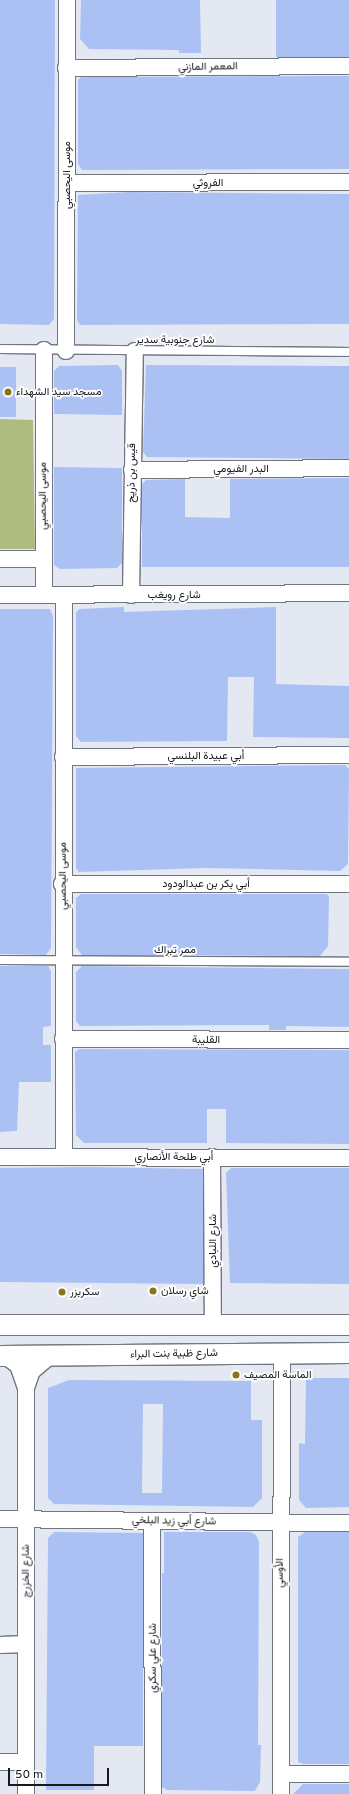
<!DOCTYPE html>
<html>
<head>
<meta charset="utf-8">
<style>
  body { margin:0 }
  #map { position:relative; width:349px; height:1794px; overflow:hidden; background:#e3e8f3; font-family:Overpass,Vazirmatn,sans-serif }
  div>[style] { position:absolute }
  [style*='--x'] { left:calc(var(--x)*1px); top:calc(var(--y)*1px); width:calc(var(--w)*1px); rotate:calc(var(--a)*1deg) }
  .green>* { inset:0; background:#afbc7f }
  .building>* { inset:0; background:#abc1f4 }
  .roads { filter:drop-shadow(1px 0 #71757f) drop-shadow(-1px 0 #71757f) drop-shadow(0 1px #71757f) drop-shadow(0 -1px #71757f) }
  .service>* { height:8px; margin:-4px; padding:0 4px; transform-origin:4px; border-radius:4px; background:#fff }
  .minor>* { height:16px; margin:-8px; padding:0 8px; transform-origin:8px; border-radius:8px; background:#fff }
  .tertiary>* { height:20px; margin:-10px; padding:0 10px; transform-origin:10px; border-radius:10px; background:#fff }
  .dots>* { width:11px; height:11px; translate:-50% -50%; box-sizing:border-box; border:2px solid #fff; border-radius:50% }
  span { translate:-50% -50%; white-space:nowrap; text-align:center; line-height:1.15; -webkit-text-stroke:3.5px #fff; paint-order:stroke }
  .street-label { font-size:11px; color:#17191d }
  .poi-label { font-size:11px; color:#17191d }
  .left { translate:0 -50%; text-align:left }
  .scale { position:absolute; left:8px; top:1768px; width:101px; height:18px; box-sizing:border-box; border:2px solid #17191d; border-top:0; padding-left:5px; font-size:12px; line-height:14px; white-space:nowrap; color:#17191d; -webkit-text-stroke:3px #fff; paint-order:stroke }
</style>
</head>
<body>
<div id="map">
  <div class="green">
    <i style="clip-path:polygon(0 419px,33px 420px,35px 549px,0 549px)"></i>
  </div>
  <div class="building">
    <i style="clip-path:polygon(0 0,55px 0,54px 319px,49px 325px,0 324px)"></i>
    <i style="clip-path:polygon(81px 0,200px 0,201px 53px,179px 53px,179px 50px,89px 49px,80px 39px)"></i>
    <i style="clip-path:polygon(276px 0,349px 0,349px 57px,276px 57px)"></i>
    <i style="clip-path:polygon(349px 76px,349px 169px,82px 170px,78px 164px,78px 80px,81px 77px)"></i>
    <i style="clip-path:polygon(130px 192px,349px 194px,349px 324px,80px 325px,77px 320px,78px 195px)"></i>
    <i style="clip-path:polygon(118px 365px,122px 371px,122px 415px,54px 414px,54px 371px,59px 366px)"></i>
    <i style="clip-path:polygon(146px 365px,349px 366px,349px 459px,147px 457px,143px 452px)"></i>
    <i style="clip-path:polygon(0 367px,16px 367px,16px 417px,0 417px)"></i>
    <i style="clip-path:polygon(54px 467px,122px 468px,122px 563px,117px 568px,60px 569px,54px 565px)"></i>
    <i style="clip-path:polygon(349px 478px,349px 567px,142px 567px,142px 484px,146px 480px,185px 479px,185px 517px,230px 518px,230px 479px)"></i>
    <i style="clip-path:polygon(124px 607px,124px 612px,276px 607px,276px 684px,349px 686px,349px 738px,253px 737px,254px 677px,228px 677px,227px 741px,81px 742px,76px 736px,76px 612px,80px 609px)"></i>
    <i style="clip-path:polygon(0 609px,50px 609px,53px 616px,51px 948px,46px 955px,0 954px)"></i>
    <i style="clip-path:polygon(345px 765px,349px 769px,348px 864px,340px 871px,206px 868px,79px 872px,76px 868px,76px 768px)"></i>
    <i style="clip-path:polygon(81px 894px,327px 894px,329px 897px,328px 946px,320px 956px,82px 955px,76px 947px,76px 898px)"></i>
    <i style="clip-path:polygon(0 966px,48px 966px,51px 971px,51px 1026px,43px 1027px,43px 1045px,51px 1045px,51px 1082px,19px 1082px,17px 1131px,0 1132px)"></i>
    <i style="clip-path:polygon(82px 966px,349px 969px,349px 1027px,286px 1026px,286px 1030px,269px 1030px,269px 1025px,80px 1026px,76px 1021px,76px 972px)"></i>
    <i style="clip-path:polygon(79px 1049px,349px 1050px,349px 1144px,226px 1143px,226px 1109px,207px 1109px,207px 1143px,84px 1143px,76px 1135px,75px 1052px)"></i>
    <i style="clip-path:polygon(89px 1167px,203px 1169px,203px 1284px,0 1282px,0 1168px)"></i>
    <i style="clip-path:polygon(231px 1168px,349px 1168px,349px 1284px,230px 1283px,226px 1173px)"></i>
    <i style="clip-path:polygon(306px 1378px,349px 1378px,349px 1507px,306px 1508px,299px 1500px,299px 1443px,305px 1444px)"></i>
    <i style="clip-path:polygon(evenodd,69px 1380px,251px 1381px,251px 1420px,262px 1420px,262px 1498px,253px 1507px,54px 1504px,48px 1498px,48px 1388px,69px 1380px,143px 1404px,163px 1404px,162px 1493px,142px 1493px,143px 1404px)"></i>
    <i style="clip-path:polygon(54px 1532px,143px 1533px,143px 1746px,94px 1746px,94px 1790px,46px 1790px,48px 1538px)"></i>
    <i style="clip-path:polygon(164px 1532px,250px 1532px,256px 1535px,259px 1542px,258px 1745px,261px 1745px,260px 1782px,255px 1791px,167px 1790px,162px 1787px,162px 1573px,164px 1573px)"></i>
    <i style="clip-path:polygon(305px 1532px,349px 1532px,349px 1764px,303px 1764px,298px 1762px,298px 1537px)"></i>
    <i style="clip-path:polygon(303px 1784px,349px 1784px,349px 1794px,293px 1794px)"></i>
  </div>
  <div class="roads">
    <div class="service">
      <i style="--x:0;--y:349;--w:349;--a:0.5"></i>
      <i style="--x:0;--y:960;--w:349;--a:0.3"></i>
    </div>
    <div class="minor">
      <i style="--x:66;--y:68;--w:283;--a:-0.4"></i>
      <i style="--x:67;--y:183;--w:282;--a:-0.2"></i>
      <i style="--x:66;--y:351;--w:351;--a:-89.8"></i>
      <i style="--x:132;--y:470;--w:217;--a:-0.5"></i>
      <i style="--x:0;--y:559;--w:43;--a:0"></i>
      <i style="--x:0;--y:595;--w:349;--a:-0.3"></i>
      <i style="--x:44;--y:595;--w:245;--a:-90"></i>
      <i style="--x:64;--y:595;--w:562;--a:90"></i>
      <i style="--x:131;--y:595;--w:244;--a:-89.1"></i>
      <i style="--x:63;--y:757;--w:286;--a:-0.4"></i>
      <i style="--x:62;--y:884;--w:287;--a:0"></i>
      <i style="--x:63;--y:1039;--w:286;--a:0.2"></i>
      <i style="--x:0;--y:1157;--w:349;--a:0.2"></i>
      <i style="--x:212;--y:1157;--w:168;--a:89.7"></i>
      <i style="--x:5;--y:1356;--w:16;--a:35"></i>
      <i style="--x:18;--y:1365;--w:24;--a:71"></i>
      <i style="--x:26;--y:1388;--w:406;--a:90"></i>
      <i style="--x:26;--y:1388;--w:18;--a:-71"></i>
      <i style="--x:32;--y:1371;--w:23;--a:-40"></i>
      <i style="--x:0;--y:1519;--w:349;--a:0.7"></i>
      <i style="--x:152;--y:1521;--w:273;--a:89.8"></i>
      <i style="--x:0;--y:1645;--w:26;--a:-2"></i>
      <i style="--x:0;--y:1762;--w:25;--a:0"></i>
      <i style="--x:281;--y:1774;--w:68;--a:0"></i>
      <i style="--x:281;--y:1794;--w:441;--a:-89.9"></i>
    </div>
    <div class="tertiary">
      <i style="--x:0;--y:1325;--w:349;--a:0"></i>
      <i style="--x:0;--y:1356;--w:349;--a:-0.5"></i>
    </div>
  </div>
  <div class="dots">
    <i style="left:8px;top:392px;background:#897417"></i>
    <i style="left:153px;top:1291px;background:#897417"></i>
    <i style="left:62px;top:1292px;background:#897417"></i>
    <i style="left:236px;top:1375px;background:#897417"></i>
  </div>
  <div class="street-label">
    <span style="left:208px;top:67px;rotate:-1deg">المعمر المازني</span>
    <span style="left:67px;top:175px;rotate:-90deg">موسى اليحصبي</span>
    <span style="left:208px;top:183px">الفروثي</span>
    <span style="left:175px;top:340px">شارع جنوبية سدير</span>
    <span style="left:241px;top:469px">البدر الفيومي</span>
    <span style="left:132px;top:473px;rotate:-89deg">قيس بن ذريح</span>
    <span style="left:43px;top:496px;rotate:-90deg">موسى اليحصبي</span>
    <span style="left:174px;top:595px">شارع رويغب</span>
    <span style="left:206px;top:756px">أبي عبيدة البلنسي</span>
    <span style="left:63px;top:876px;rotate:-90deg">موسى اليحصبي</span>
    <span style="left:206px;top:884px">أبي بكر بن عبدالودود</span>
    <span style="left:175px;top:950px">ممر تبراك</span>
    <span style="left:206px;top:1040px">القليبة</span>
    <span style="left:174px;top:1157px">أبي طلحة الأنصاري</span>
    <span style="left:213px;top:1241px;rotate:-90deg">شارع اللبادي</span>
    <span style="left:174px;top:1354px;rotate:-1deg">شارع ظبية بنت البراء</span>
    <span style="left:174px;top:1521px;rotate:1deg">شارع أبي زيد البلخي</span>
    <span style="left:26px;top:1571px;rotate:-90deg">شارع الخزرج</span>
    <span style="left:280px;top:1573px;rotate:-90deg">الأوسي</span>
    <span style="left:153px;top:1658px;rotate:-90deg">شارع علي سكري</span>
  </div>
  <div class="poi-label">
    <span class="left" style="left:16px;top:392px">مسجد سيد الشهداء</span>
    <span class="left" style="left:161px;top:1291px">شاي رسلان</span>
    <span class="left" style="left:70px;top:1292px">سكربزر</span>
    <span class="left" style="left:244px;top:1375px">الماسة المصيف</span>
  </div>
  <div class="scale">50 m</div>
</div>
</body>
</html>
